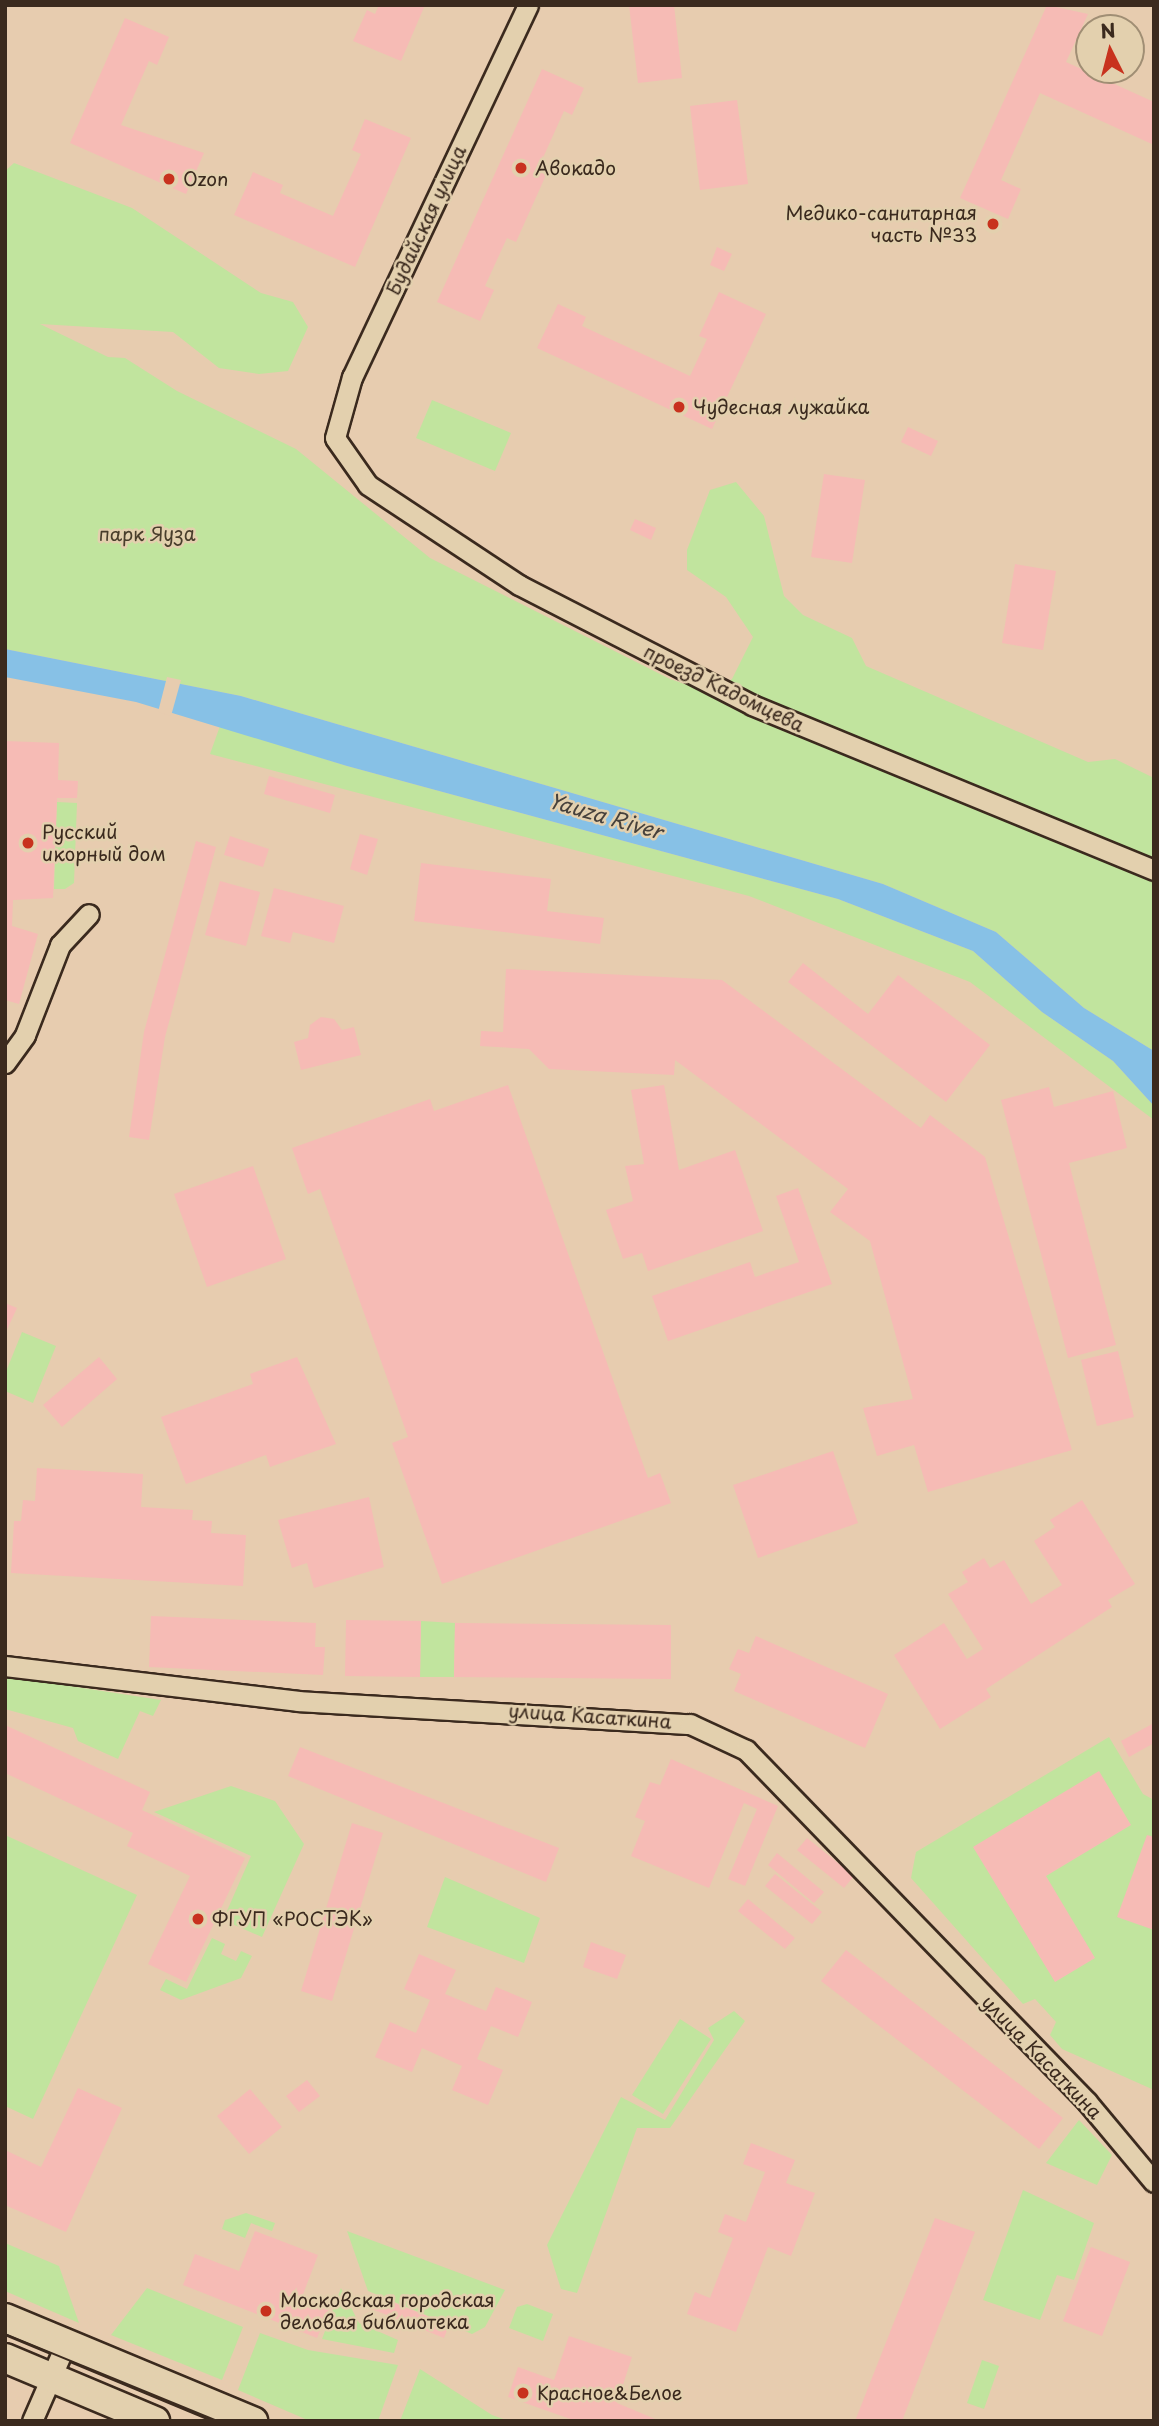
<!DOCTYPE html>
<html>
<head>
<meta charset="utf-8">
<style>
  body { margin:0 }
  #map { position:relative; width:1159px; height:2426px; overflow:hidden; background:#e7ccaf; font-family:"Playpen Sans",sans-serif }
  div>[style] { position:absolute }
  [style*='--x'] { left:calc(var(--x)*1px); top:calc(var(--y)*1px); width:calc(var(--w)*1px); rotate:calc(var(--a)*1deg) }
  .green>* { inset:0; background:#c1e49e }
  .water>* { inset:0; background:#87c1e6 }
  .pier>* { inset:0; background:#e7ccaf }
  .building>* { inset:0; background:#f6bbb5 }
  .roads { filter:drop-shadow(2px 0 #3b2a1e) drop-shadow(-2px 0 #3b2a1e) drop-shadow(0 2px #3b2a1e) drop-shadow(0 -2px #3b2a1e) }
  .minor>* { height:19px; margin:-9.5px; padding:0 9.5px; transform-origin:9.5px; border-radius:9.5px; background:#e3d0ae }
  .secondary>* { height:28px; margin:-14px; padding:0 14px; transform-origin:14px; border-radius:14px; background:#e3d0ae }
  .tram>* { height:2px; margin:-1px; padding:0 1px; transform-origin:1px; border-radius:1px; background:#3b2a1e }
  .dots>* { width:19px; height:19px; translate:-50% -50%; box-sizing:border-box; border:4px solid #e3d0ae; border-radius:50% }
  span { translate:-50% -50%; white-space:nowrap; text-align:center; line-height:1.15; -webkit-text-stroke:5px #e3d0ae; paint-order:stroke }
  .poi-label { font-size:19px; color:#3b2a1e }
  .left { translate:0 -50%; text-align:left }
  .right { translate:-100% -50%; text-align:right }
  .street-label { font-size:19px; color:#3b2a1e }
  .park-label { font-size:19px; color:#483d2b }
  .water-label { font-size:21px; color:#46413c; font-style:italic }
  .frame { position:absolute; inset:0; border:7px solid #3b2a1e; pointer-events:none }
  .north { position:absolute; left:1075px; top:14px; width:70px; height:70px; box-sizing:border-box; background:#e3d0ae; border:2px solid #a08e74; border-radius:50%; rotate:354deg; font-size:19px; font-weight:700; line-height:28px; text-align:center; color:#3b2a1e }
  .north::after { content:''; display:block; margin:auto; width:24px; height:32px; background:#c8321e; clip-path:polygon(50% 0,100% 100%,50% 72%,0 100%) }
</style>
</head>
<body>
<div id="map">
  <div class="green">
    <i style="clip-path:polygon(14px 163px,132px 208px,261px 293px,293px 302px,308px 327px,288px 371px,259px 374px,219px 368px,173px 332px,40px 324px,108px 357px,125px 358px,177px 391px,296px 449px,430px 558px,670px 679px,712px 693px,732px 679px,753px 637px,726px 597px,687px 570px,687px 550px,710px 490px,736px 482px,764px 516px,784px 596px,803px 615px,852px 638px,866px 666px,1088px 762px,1115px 759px,1154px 778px,1154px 1051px,1084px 1008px,996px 932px,883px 884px,241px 696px,5px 649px,5px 171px)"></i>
    <i style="clip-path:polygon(432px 400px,511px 433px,495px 471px,416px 438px)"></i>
    <i style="clip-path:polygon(220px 726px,347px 766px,838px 899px,973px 951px,1042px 1012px,1113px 1061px,1154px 1106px,1154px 1120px,970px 982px,749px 896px,210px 754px)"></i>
    <i style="clip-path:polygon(57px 802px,77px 803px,74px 883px,65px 889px,54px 889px)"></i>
    <i style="clip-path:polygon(22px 1332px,56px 1346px,33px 1403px,5px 1391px,5px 1374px)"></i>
    <i style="clip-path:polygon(421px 1621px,455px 1623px,454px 1677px,420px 1677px)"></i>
    <i style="clip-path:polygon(5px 1676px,161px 1700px,153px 1716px,140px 1711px,118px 1759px,78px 1741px,73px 1728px,5px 1709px)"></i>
    <i style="clip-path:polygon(1109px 1737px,1143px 1794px,1154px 1800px,1154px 2090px,1062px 2049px,1050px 2035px,1056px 2022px,1047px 2012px,1035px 1999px,1023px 2004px,911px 1878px,916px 1852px)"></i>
    <i style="clip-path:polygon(231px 1786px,275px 1801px,304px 1844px,262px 1937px,223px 1920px,251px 1856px,154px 1812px)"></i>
    <i style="clip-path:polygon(5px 1835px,137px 1895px,33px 2119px,5px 2106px)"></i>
    <i style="clip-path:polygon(445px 1877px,540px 1918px,524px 1963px,427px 1927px)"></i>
    <i style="clip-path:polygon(212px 1938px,225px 1944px,221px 1954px,236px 1961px,241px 1951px,252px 1956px,241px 1978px,181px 2000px,160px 1990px,166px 1979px,187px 1989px)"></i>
    <i style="clip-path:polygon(734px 2011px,745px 2021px,670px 2128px,637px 2128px,577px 2293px,561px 2289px,547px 2245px,621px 2097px,665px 2120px,714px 2040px,708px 2028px)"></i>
    <i style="clip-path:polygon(680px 2019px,711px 2039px,663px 2114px,632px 2095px)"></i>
    <i style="clip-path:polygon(1079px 2120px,1112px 2155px,1097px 2185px,1046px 2163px)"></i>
    <i style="clip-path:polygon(1023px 2190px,1094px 2223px,1074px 2280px,1057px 2275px,1040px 2320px,983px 2300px)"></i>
    <i style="clip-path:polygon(246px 2213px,275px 2223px,272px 2231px,251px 2223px,245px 2238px,222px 2229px,225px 2220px)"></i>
    <i style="clip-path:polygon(347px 2231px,505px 2290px,485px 2327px,472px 2334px,368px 2291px)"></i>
    <i style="clip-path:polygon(5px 2243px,59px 2266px,79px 2323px,5px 2291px)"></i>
    <i style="clip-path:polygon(147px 2288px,243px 2327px,222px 2380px,111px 2335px)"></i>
    <i style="clip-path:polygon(341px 2288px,359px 2323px,398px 2340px,394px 2353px,322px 2339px)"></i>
    <i style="clip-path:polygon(527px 2304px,553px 2314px,543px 2341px,509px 2328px,517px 2307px)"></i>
    <i style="clip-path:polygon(260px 2333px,308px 2350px,398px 2365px,378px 2421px,310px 2421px,238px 2390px)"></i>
    <i style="clip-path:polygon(982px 2360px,999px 2366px,984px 2409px,967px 2403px)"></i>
    <i style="clip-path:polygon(420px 2369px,492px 2415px,509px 2421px,400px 2421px)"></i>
  </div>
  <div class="water">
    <i style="clip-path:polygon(5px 649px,241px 696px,883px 884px,996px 932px,1084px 1008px,1154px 1051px,1154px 1106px,1113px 1061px,1042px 1012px,973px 951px,838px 899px,347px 766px,136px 702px,5px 677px)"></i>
  </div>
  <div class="pier">
    <i style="clip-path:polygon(167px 677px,181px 680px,171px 716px,158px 712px)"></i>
  </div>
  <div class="building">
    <i style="clip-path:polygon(379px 5px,425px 5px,401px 61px,353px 41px,367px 10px,375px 14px)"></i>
    <i style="clip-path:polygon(629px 5px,674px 5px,682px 78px,638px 83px)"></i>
    <i style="clip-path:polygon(1047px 5px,1088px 14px,1066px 62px,1154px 102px,1154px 145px,1040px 93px,1001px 180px,1021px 189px,1008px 219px,960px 198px)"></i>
    <i style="clip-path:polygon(125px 18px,169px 37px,157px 65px,149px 61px,121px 125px,204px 153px,186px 194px,70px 143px)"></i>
    <i style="clip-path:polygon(542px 69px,584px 88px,572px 115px,564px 111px,537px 171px,546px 175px,516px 242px,507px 238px,485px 286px,494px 290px,480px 321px,437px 302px)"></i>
    <i style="clip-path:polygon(737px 100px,748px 184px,700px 190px,690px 106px)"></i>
    <i style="clip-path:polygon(365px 119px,411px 138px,355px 267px,234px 215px,253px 172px,283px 185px,280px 193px,333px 216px,361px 154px,352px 150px)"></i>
    <i style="clip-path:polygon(717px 247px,732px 254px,724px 271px,710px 265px)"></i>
    <i style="clip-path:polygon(719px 292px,766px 314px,712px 429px,537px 348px,558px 304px,586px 317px,582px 326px,690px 376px,707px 339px,699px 336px)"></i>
    <i style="clip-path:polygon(908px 427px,938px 441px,931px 456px,901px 442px)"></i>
    <i style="clip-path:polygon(824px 474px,865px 480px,852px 563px,811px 557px)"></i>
    <i style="clip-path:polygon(635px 519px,656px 528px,651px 540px,630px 530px)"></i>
    <i style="clip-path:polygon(1015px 564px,1056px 571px,1043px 650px,1002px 643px)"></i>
    <i style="clip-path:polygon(5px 741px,59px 743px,58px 780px,78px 781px,77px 798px,57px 798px,53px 898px,13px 900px,12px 926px,38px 934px,19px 1004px,5px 1000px)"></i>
    <i style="clip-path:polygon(269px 776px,335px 795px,330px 813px,264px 794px)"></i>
    <i style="clip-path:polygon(360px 834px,378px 839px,367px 875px,350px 869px)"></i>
    <i style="clip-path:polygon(230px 836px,269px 849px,263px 867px,224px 855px)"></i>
    <i style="clip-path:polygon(196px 841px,216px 847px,165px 1037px,149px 1140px,129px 1137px,144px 1032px)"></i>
    <i style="clip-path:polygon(421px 863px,551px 879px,547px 911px,604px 918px,600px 944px,414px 921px)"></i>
    <i style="clip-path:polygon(220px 881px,260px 892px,246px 946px,205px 935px)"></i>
    <i style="clip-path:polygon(274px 888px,344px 906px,334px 943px,293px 932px,290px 943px,261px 936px)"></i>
    <i style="clip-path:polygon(803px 963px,868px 1014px,898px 975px,990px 1045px,946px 1102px,788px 982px)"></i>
    <i style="clip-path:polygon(506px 969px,722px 980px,921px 1128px,930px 1115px,985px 1157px,1072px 1450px,928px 1492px,914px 1445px,877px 1456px,863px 1408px,913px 1399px,870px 1241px,830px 1212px,848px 1189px,675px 1060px,674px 1075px,549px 1069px,529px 1049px,480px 1046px,481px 1031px,503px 1032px)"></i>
    <i style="clip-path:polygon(321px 1017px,334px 1019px,342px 1030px,354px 1027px,361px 1055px,301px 1070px,294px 1042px,308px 1038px,310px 1025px)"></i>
    <i style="clip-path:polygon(508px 1085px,648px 1478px,660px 1473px,671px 1503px,442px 1584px,392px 1443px,408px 1437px,320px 1189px,308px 1194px,292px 1148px,430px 1099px,434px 1111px)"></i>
    <i style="clip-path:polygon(664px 1085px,679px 1170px,735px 1150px,763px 1231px,648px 1271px,642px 1253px,623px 1259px,606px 1210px,633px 1201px,625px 1166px,644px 1164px,631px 1090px)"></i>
    <i style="clip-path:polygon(1049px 1087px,1054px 1107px,1113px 1091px,1127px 1148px,1069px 1163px,1116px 1345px,1068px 1358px,1001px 1100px)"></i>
    <i style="clip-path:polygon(253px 1166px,286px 1259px,207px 1287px,174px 1194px)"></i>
    <i style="clip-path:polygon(798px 1188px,832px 1284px,668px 1341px,652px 1296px,750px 1262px,755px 1277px,799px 1262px,776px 1196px)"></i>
    <i style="clip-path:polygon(5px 1303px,17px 1308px,5px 1334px)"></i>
    <i style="clip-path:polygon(1118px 1351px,1134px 1417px,1097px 1426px,1081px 1360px)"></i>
    <i style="clip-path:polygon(99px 1357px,117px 1379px,62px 1427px,43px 1405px)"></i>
    <i style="clip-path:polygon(297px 1357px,336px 1444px,270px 1467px,266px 1455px,186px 1484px,161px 1417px,253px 1384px,250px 1374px)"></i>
    <i style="clip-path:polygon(833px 1451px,858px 1523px,758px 1558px,733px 1485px)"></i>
    <i style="clip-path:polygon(37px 1468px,143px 1474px,141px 1507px,193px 1510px,192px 1520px,212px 1521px,211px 1533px,246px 1535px,243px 1586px,11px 1573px,14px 1521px,21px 1521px,23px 1500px,35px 1501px)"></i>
    <i style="clip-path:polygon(369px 1497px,384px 1567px,314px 1588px,307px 1563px,292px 1568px,278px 1520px)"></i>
    <i style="clip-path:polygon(1082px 1500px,1135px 1584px,1108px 1600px,1112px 1607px,986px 1689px,991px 1697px,940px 1729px,894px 1655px,944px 1623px,967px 1659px,983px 1649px,948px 1594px,968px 1582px,962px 1572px,984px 1558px,990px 1568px,1004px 1560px,1031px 1604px,1062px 1585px,1034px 1541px,1055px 1527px,1050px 1520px)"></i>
    <i style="clip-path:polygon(151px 1616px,316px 1623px,315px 1647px,325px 1647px,323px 1675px,149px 1667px)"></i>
    <i style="clip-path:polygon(346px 1620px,421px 1621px,420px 1677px,345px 1676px)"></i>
    <i style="clip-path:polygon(455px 1623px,671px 1625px,671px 1679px,454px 1677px)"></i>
    <i style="clip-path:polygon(756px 1636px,888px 1694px,865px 1748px,734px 1691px,741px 1674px,729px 1669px,738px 1649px,749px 1653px)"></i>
    <i style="clip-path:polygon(1154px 1723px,1154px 1743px,1129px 1757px,1121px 1741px)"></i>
    <i style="clip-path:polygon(5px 1725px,150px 1792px,142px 1810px,245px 1858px,186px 1982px,148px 1964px,190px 1876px,127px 1846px,133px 1833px,5px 1773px)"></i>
    <i style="clip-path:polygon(300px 1747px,559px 1848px,546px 1882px,288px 1776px)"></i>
    <i style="clip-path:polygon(671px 1759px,778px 1806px,745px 1886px,728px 1879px,757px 1809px,744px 1803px,709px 1888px,631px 1856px,645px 1821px,635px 1817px,650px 1782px,660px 1785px)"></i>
    <i style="clip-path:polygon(1099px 1771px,1131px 1825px,1046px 1876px,1095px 1958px,1055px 1982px,973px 1847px)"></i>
    <i style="clip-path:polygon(352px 1823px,383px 1833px,332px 2001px,301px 1991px)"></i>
    <i style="clip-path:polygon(1147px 1835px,1154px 1837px,1154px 1930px,1117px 1917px)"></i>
    <i style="clip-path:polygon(807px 1838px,854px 1876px,844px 1888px,797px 1850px)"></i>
    <i style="clip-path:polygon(777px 1853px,824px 1892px,814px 1903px,768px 1865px)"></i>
    <i style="clip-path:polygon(775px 1874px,822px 1912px,812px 1924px,765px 1886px)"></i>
    <i style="clip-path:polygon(748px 1899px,795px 1938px,785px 1949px,738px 1911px)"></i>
    <i style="clip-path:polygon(591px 1942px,626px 1955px,617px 1979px,583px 1967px)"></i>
    <i style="clip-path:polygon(846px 1950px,1063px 2118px,1039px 2149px,821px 1981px)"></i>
    <i style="clip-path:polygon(419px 1954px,456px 1970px,445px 1994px,486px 2011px,496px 1987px,532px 2002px,518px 2037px,491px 2026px,477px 2059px,503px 2070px,488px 2105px,452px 2090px,462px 2066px,422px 2048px,412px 2072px,375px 2057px,390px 2022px,416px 2033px,430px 2000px,404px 1989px)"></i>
    <i style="clip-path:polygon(307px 2080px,320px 2096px,299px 2112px,286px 2096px)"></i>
    <i style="clip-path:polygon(78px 2088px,122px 2108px,66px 2232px,5px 2205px,5px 2150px,41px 2167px)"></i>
    <i style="clip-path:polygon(250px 2089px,282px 2127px,249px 2154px,217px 2116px)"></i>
    <i style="clip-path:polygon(751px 2143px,795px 2160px,786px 2183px,815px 2193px,791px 2256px,768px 2247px,736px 2332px,687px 2314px,695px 2292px,710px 2298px,733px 2238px,718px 2232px,725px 2214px,746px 2222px,765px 2172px,743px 2164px)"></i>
    <i style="clip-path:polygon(935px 2218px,975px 2232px,902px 2421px,855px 2421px)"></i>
    <i style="clip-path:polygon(255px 2231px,318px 2255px,302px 2297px,329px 2308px,317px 2338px,183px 2285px,195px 2254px,239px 2271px)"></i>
    <i style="clip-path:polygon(1091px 2247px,1130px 2262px,1102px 2336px,1063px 2321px)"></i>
    <i style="clip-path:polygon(377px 2296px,449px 2325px,444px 2338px,372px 2309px)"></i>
    <i style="clip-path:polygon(569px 2336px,632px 2357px,617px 2403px,660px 2421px,576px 2421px,508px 2397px,518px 2367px,554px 2380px)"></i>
  </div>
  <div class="roads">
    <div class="minor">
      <i style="--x:528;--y:5;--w:412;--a:115.3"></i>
      <i style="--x:352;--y:377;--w:63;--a:105.6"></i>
      <i style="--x:335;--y:438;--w:57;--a:54.9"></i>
      <i style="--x:368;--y:485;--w:181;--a:33.5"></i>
      <i style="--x:519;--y:585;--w:262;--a:27.2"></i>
      <i style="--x:752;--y:705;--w:435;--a:22.3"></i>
      <i style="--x:5;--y:1063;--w:34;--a:-54"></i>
      <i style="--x:25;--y:1035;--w:97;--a:-68.7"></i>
      <i style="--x:60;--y:945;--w:42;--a:-46.9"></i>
      <i style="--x:5;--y:1666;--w:295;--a:6.8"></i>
      <i style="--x:298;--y:1701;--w:393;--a:3.4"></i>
      <i style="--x:690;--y:1724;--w:62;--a:24.9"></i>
      <i style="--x:746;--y:1750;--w:490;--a:45.9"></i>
      <i style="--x:1087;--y:2102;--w:104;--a:50.1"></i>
      <i style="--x:32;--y:2421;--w:85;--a:-66.4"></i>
    </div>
    <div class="secondary">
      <i style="--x:5;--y:2318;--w:269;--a:22.6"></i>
      <i style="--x:5;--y:2358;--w:163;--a:22.8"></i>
    </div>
  </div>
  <div class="tram">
    <i style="--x:5;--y:2334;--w:229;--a:22.3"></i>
  </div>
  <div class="dots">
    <i style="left:521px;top:168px;background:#c8321e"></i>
    <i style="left:169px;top:179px;background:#c8321e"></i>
    <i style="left:993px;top:224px;background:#c8321e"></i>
    <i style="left:679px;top:407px;background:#c8321e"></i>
    <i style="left:28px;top:843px;background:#c8321e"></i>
    <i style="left:198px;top:1919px;background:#c8321e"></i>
    <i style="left:266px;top:2311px;background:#c8321e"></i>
    <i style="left:523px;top:2393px;background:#c8321e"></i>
  </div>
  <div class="poi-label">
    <span class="left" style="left:535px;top:168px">Авокадо</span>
    <span class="left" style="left:183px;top:179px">Ozon</span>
    <span class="right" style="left:977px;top:224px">Медико-санитарная<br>часть №33</span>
    <span class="left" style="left:693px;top:407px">Чудесная лужайка</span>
    <span class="left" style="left:42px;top:843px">Русский<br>икорный дом</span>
    <span class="left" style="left:212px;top:1919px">ФГУП «РОСТЭК»</span>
    <span class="left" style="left:280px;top:2311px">Московская городская<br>деловая библиотека</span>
    <span class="left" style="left:537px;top:2393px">Красное&amp;Белое</span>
  </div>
  <div class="street-label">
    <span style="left:426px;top:220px;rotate:-65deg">Будайская улица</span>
    <span style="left:724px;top:688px;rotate:26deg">проезд Кадомцева</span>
    <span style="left:590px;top:1716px;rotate:4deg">улица Касаткина</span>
    <span style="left:1042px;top:2057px;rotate:46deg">улица Касаткина</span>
  </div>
  <div class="park-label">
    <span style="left:147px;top:534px">парк Яуза</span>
  </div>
  <div class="water-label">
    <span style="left:606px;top:815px;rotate:16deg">Yauza River</span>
  </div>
  <div class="frame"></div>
  <div class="north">N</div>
</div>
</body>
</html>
